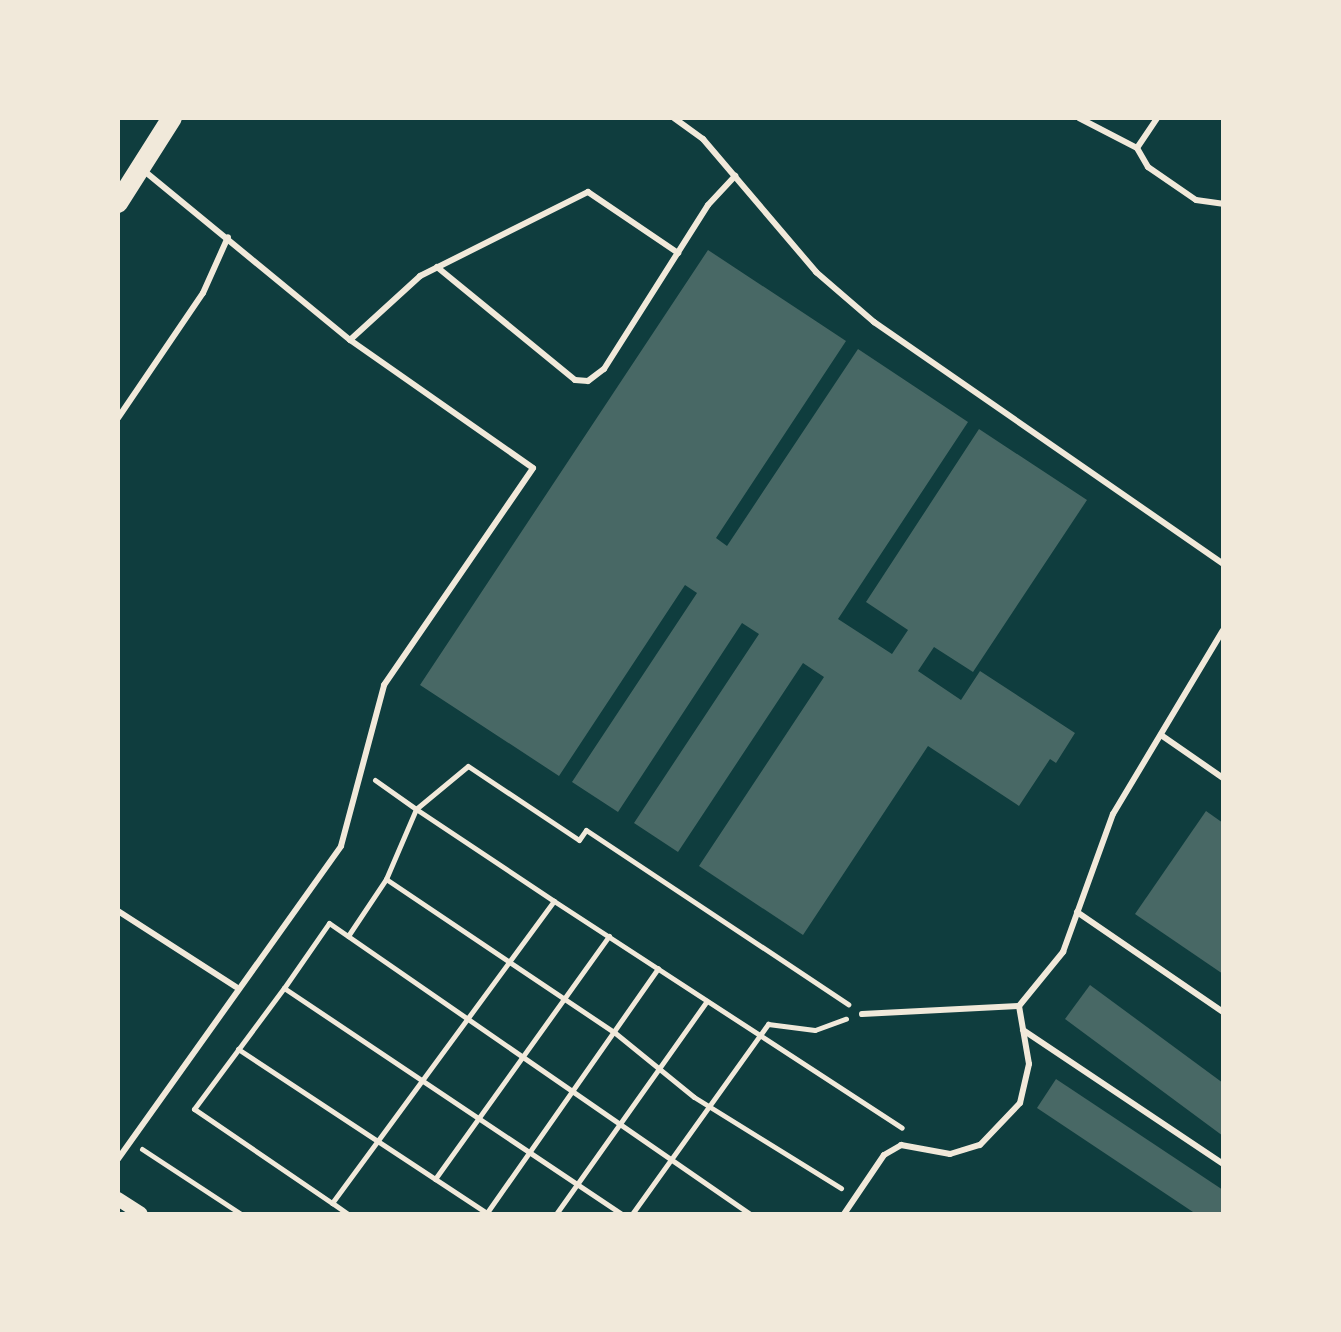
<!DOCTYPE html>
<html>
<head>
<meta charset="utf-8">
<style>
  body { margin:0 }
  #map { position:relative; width:1341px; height:1332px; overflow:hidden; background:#0f3d3e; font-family:"Asap Condensed",sans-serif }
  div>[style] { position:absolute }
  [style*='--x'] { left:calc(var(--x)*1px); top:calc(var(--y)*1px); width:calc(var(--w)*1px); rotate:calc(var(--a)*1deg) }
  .building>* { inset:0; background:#486865 }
  .path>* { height:5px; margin:-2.5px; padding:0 2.5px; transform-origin:2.5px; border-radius:2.5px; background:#f1e9da }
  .service>* { height:6px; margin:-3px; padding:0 3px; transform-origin:3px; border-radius:3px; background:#f1e9da }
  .tertiary>* { height:14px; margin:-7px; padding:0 7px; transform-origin:7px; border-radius:7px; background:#f1e9da }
  .primary>* { height:20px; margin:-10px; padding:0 10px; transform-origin:10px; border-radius:10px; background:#f1e9da }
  span { translate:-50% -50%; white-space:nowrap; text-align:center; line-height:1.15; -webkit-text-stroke:8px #f1e9da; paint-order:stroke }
  .frame { position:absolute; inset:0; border:120px solid #f1e9da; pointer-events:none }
</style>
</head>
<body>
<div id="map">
  <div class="building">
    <i style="clip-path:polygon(708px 250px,846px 341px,716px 538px,727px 546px,858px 349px,968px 422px,838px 619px,892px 654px,908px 630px,866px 602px,979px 429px,1087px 500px,973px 672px,934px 647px,918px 671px,961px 700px,980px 671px,1075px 733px,1056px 763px,1050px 759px,1019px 806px,928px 746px,803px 935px,699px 866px,824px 677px,803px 663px,678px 852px,634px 823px,759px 634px,742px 623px,618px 812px,572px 782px,697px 593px,685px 585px,559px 776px,420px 685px)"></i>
    <i style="clip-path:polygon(1206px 811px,1223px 823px,1223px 974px,1135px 914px)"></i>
    <i style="clip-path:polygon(1090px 985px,1223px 1083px,1223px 1136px,1065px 1019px)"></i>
    <i style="clip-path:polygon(1056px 1079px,1223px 1190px,1223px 1214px,1196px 1214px,1037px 1108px)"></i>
  </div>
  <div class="path">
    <i style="--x:375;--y:780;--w:50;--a:35.3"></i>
    <i style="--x:416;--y:809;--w:67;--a:-39.6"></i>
    <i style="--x:468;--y:766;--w:133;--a:33.7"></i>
    <i style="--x:579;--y:840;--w:12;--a:-55"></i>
    <i style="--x:586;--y:830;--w:315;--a:33.6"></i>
    <i style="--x:386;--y:879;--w:76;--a:-66.8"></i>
    <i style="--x:416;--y:809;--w:166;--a:33.7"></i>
    <i style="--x:348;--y:936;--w:69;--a:-56.3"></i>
    <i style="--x:386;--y:879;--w:275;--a:33.9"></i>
    <i style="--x:614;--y:1032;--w:103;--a:39.1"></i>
    <i style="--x:694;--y:1097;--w:173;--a:31.8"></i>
    <i style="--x:284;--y:988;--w:79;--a:-55.3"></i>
    <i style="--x:329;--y:923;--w:512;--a:34.65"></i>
    <i style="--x:238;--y:1049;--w:300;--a:33.4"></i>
    <i style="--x:142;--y:1149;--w:118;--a:33.3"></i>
    <i style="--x:435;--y:1179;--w:299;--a:-54.4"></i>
    <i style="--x:332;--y:1203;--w:167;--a:-145.7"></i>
    <i style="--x:194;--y:1109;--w:151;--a:-53.4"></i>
    <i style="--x:284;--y:988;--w:407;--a:33.8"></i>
    <i style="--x:348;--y:1214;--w:19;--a:-145"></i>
    <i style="--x:332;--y:1203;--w:375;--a:-53.7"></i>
    <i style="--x:554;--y:901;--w:415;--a:33.1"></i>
    <i style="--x:486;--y:1214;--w:300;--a:-55"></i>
    <i style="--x:556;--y:1214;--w:261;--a:-54.7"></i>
    <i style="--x:632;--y:1214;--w:234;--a:-54.4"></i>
    <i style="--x:768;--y:1024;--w:47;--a:7.3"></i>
    <i style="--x:815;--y:1030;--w:33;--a:-20"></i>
  </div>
  <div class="service">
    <i style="--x:674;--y:118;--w:36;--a:36"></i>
    <i style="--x:703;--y:139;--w:175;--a:49.6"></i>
    <i style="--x:816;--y:272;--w:77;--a:40.8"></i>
    <i style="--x:874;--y:322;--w:425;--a:34.7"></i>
    <i style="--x:1079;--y:118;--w:65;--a:27.3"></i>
    <i style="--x:1137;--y:148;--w:22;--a:60"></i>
    <i style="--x:1148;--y:167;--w:58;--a:34.5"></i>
    <i style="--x:1196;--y:200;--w:27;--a:8"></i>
    <i style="--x:1137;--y:148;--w:36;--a:-56"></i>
    <i style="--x:437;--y:267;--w:178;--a:39.3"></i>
    <i style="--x:575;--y:380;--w:13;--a:4"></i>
    <i style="--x:588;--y:381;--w:20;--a:-37"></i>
    <i style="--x:604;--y:369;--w:194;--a:-57.6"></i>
    <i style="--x:708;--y:205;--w:40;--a:-47"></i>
    <i style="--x:350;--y:340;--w:95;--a:-42.4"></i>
    <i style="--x:420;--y:276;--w:188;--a:-26.6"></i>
    <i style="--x:588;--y:192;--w:109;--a:34.1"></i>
    <i style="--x:118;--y:418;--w:151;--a:-55.8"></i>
    <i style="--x:203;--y:293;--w:61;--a:-65.9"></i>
    <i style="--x:1161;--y:735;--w:75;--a:34.7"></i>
    <i style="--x:118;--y:911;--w:140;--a:32.8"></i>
    <i style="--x:1077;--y:912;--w:177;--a:34.4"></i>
    <i style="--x:862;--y:1014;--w:157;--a:-2.9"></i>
    <i style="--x:1023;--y:1030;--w:241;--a:33.8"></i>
    <i style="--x:118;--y:1159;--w:384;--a:-54.5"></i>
    <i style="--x:341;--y:846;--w:167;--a:-75"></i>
    <i style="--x:384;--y:685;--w:263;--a:-55.5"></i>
    <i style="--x:533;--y:468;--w:223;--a:-145"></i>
    <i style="--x:350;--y:340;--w:268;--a:-140.6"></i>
    <i style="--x:844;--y:1214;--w:71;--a:-55.9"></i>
    <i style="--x:884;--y:1155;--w:20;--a:-30"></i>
    <i style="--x:901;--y:1145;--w:50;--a:10.4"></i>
    <i style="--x:950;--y:1154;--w:31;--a:-17"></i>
    <i style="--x:980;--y:1145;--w:58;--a:-46.4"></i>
    <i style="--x:1020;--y:1103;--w:40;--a:-77"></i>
    <i style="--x:1029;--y:1064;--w:59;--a:-99.8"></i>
    <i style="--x:1019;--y:1006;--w:70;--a:-50.8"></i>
    <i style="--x:1063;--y:952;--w:147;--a:-70.1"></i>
    <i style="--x:1113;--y:814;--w:214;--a:-59.1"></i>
  </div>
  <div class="tertiary">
    <i style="--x:118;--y:1199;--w:27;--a:33"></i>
  </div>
  <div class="primary">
    <i style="--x:118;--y:203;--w:101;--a:-57.6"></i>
  </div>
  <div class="frame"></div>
</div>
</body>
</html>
